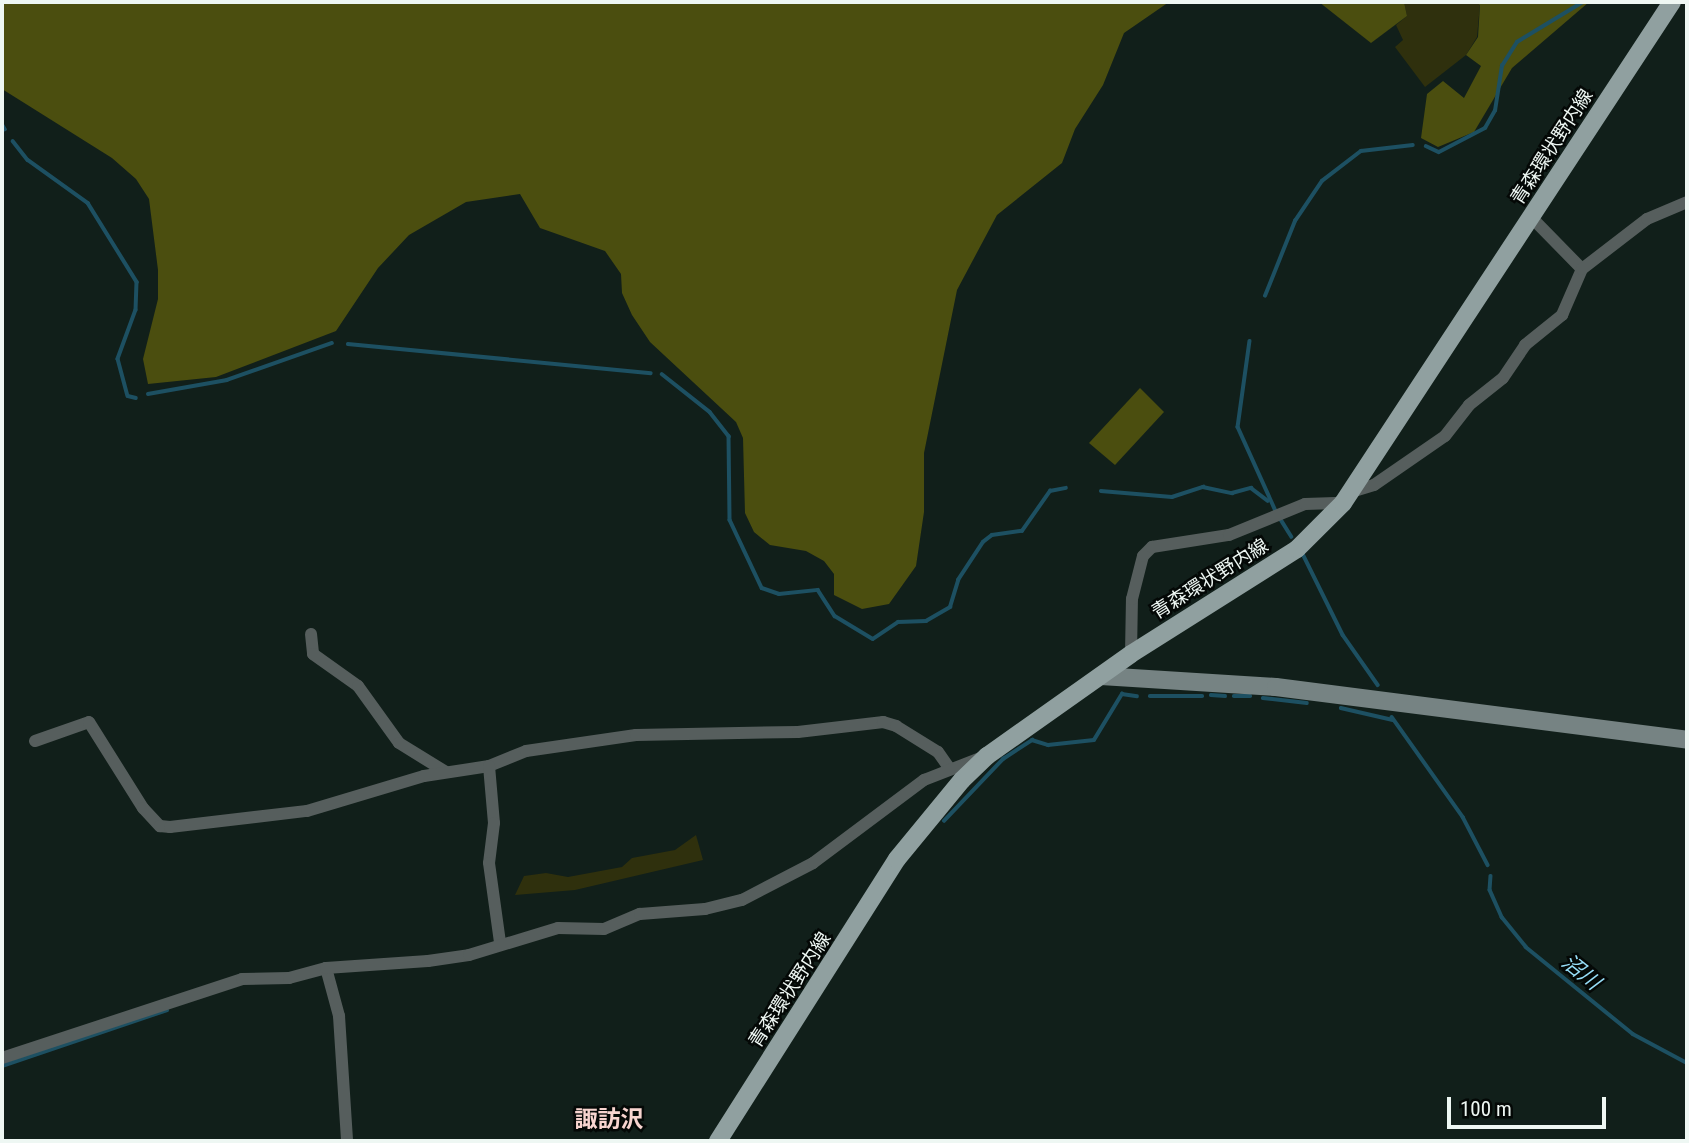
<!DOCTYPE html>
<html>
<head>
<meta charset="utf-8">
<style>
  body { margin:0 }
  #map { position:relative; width:1689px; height:1143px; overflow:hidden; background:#111f1a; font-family:"Roboto Condensed","Noto Sans JP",sans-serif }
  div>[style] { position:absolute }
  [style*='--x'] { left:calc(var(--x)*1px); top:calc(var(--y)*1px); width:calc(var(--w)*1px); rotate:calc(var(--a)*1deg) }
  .green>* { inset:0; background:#2f300d }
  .forest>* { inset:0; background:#4b4e0f }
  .stream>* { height:3.5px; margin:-1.75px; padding:0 1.75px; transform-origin:1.75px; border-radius:1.75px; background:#1d5062 }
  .street>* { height:12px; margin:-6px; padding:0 6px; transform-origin:6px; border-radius:6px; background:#565e5d }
  .secondary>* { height:18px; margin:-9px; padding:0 9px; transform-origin:9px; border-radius:9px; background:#768383 }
  .primary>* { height:18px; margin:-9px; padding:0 9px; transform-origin:9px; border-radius:9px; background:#90a0a0 }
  span { translate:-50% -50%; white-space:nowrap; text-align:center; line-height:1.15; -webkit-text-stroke:5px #040806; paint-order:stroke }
  .street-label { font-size:19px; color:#eef7f3 }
  .water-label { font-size:21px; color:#96ddf7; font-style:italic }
  .quarter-label { font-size:23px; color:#f7d4cf; font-weight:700 }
  .frame { position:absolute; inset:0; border:4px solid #eef7f3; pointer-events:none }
  .scale { position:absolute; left:1447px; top:1097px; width:159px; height:32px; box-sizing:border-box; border:4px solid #eef7f3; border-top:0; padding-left:9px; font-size:21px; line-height:24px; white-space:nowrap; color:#eef7f3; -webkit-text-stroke:5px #040806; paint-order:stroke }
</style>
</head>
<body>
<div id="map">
  <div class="green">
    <i style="clip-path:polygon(1404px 2px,1480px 4px,1477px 37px,1466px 55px,1425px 87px,1395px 47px,1403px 40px,1396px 25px,1407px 16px)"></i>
    <i style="clip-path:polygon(696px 835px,703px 860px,575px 890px,515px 895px,524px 876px,546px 873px,568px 877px,622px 867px,632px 858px,675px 850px)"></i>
  </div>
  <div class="forest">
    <i style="clip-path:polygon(2px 2px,1169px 2px,1124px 33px,1103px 85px,1075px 129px,1062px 163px,997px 215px,957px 290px,924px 453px,924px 512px,916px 566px,889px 604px,862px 609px,834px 595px,834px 574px,824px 561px,806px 551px,770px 545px,754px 532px,745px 513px,743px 438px,736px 422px,650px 342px,632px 315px,622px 293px,621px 274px,605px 251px,540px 228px,520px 194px,466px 202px,409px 235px,378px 268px,336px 331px,216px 377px,148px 384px,143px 359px,158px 299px,158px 270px,149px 199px,136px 179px,112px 158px,2px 89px)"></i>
    <i style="clip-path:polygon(1319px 2px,1404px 2px,1407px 16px,1371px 43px)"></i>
    <i style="clip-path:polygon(1476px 2px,1589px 2px,1512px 68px,1474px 132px,1438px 147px,1421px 138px,1427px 94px,1443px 81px,1464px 98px,1481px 66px,1466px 55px,1478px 37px,1480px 5px)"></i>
    <i style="clip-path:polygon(1140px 388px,1164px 412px,1115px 465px,1089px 443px)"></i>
  </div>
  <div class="stream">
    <i style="--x:2;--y:124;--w:6;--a:59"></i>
    <i style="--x:13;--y:141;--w:24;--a:52"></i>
    <i style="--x:28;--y:160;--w:74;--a:35.6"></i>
    <i style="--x:88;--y:203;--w:93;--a:58.2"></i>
    <i style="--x:137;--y:282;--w:28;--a:92"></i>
    <i style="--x:136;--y:310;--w:52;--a:110.2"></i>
    <i style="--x:118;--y:359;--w:38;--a:75"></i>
    <i style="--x:128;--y:396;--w:8;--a:14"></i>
    <i style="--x:1426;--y:146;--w:14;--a:25"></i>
    <i style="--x:1439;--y:152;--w:52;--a:-27.6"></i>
    <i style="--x:1485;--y:128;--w:20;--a:-60"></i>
    <i style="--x:1495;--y:111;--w:46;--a:-81.2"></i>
    <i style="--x:1502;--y:66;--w:28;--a:-58"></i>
    <i style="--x:1517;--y:42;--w:77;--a:-31.2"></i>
    <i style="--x:1265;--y:296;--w:81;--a:-68.2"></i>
    <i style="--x:1295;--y:221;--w:48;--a:-56"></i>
    <i style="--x:1322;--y:181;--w:49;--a:-37.6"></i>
    <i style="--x:1361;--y:151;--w:52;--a:-6.6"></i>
    <i style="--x:1250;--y:341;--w:87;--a:97.9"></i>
    <i style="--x:1238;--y:427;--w:92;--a:65.7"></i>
    <i style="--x:348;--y:344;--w:304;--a:5.5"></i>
    <i style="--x:662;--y:374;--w:61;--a:38.4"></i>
    <i style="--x:710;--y:412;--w:31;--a:52"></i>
    <i style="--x:729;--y:436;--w:84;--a:89.3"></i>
    <i style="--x:730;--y:520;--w:75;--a:64.8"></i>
    <i style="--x:762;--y:588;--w:18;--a:19"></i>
    <i style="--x:779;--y:594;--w:39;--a:-6"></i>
    <i style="--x:818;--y:590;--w:31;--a:57"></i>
    <i style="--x:835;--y:616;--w:44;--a:31.2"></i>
    <i style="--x:873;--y:639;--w:30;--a:-34"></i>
    <i style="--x:898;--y:622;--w:28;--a:-2"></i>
    <i style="--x:926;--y:621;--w:28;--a:-30"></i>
    <i style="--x:950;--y:607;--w:28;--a:-73"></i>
    <i style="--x:958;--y:580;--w:45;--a:-56.7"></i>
    <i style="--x:983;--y:542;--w:11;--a:-38"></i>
    <i style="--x:992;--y:535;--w:30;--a:-8"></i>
    <i style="--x:1022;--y:531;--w:49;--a:-55"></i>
    <i style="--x:1050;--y:491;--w:16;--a:-11"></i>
    <i style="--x:148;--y:394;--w:80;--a:-10"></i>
    <i style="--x:227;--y:380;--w:111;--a:-19.4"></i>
    <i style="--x:1101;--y:491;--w:71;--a:4.8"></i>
    <i style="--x:1172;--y:497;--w:33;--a:-18"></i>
    <i style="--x:1203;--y:487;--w:30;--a:12"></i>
    <i style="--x:1232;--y:493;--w:20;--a:-15"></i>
    <i style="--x:1251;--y:488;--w:21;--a:37"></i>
    <i style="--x:1280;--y:518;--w:22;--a:58"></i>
    <i style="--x:1303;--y:554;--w:90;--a:63.7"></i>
    <i style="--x:1343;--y:635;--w:61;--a:55"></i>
    <i style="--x:1211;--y:695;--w:14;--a:4"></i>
    <i style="--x:1150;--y:696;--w:52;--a:0"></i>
    <i style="--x:1234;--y:696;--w:16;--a:0"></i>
    <i style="--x:1263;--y:698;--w:44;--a:6.5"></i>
    <i style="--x:1341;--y:708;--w:53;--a:13"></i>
    <i style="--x:1392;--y:717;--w:123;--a:54.6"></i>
    <i style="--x:1463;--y:817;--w:54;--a:62.5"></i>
    <i style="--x:944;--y:821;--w:86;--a:-46.4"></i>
    <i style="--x:1003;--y:759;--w:35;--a:-33"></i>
    <i style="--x:1032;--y:740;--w:17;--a:17"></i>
    <i style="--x:1048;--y:745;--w:46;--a:-6.2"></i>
    <i style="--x:1094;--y:740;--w:54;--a:-58.7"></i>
    <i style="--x:1122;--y:694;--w:15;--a:8"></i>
    <i style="--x:1491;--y:876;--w:14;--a:94"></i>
    <i style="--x:1490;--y:890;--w:30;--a:66"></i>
    <i style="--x:1502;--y:917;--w:38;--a:51"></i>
    <i style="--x:1526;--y:947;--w:138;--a:39.1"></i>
    <i style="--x:1633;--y:1034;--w:61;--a:28.2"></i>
    <i style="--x:2;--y:1066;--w:174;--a:-18.7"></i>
  </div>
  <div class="street">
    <i style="--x:1532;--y:218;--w:71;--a:45.6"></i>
    <i style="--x:1351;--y:492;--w:24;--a:-17"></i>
    <i style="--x:1374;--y:485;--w:86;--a:-34.6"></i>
    <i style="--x:1445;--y:436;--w:39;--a:-52"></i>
    <i style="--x:1469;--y:405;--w:43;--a:-38.5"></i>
    <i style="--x:1503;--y:378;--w:40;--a:-56"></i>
    <i style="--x:1525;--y:345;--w:48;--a:-39"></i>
    <i style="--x:1562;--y:315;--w:50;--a:-66.5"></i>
    <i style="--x:1582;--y:269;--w:82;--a:-37.6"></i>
    <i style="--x:1647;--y:219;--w:43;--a:-23"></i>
    <i style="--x:311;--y:634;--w:20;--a:84"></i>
    <i style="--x:313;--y:654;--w:55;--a:35.4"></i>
    <i style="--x:358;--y:686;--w:70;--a:54.3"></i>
    <i style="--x:399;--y:743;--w:55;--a:31.7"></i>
    <i style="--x:1131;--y:654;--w:55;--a:-89"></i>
    <i style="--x:1132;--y:599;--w:44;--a:-75.7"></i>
    <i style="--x:1143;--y:556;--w:13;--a:-45"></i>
    <i style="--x:1152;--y:547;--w:78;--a:-8.9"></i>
    <i style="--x:1229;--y:535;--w:82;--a:-22.2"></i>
    <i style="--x:1305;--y:504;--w:38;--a:-2"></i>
    <i style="--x:35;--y:741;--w:57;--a:-19.4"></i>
    <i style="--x:89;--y:722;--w:102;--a:57.9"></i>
    <i style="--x:143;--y:808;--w:25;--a:47"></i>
    <i style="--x:160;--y:826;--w:10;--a:6"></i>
    <i style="--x:170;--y:827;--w:138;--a:-6.7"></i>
    <i style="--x:307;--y:811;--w:122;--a:-16.7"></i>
    <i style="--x:424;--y:776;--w:66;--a:-8.7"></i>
    <i style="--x:489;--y:766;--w:40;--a:-22"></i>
    <i style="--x:526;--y:751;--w:111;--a:-8.3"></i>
    <i style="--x:636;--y:735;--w:162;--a:-1.1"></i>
    <i style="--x:798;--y:732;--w:86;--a:-6.7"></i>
    <i style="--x:883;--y:722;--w:14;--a:17"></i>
    <i style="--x:896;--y:726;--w:49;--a:31.8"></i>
    <i style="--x:938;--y:752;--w:19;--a:55"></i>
    <i style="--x:489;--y:766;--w:57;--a:85"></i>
    <i style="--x:494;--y:823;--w:40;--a:97.1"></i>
    <i style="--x:489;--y:863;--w:80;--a:82.1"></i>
    <i style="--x:326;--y:968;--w:50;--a:74.8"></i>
    <i style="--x:339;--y:1016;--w:125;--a:86.3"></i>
    <i style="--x:2;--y:1058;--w:253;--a:-18.2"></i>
    <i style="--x:242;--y:979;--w:47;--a:-1.2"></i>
    <i style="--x:289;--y:978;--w:38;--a:-15"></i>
    <i style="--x:326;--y:968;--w:102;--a:-3.9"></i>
    <i style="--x:428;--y:961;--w:41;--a:-8.3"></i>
    <i style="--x:469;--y:955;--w:93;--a:-16.9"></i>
    <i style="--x:558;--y:928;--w:46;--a:1.2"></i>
    <i style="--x:604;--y:929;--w:39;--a:-23"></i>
    <i style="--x:640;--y:914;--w:65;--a:-4.4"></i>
    <i style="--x:705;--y:909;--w:38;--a:-14"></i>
    <i style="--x:742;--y:900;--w:80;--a:-27.5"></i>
    <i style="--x:813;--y:863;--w:139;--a:-36.8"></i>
    <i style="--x:924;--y:780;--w:63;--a:-21.3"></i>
  </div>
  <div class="secondary">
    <i style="--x:1101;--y:676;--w:175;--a:3.6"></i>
    <i style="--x:1276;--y:687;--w:414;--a:7.3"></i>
  </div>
  <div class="primary">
    <i style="--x:718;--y:1141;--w:334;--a:-57.6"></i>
    <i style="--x:897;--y:859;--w:102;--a:-50.6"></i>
    <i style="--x:962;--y:780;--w:35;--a:-44"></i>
    <i style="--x:987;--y:756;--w:176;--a:-35.3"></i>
    <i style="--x:1131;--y:654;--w:196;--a:-32.3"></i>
    <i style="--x:1297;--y:549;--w:65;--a:-45"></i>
    <i style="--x:1343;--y:503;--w:599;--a:-56.71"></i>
  </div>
  <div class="street-label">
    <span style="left:1552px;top:147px;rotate:-57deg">青森環状野内線</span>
    <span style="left:1210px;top:579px;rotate:-32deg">青森環状野内線</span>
    <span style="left:790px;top:990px;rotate:-57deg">青森環状野内線</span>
  </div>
  <div class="water-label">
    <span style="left:1581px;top:972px;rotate:39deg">沼川</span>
  </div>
  <div class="quarter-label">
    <span style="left:609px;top:1120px">諏訪沢</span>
  </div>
  <div class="frame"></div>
  <div class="scale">100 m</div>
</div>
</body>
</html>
